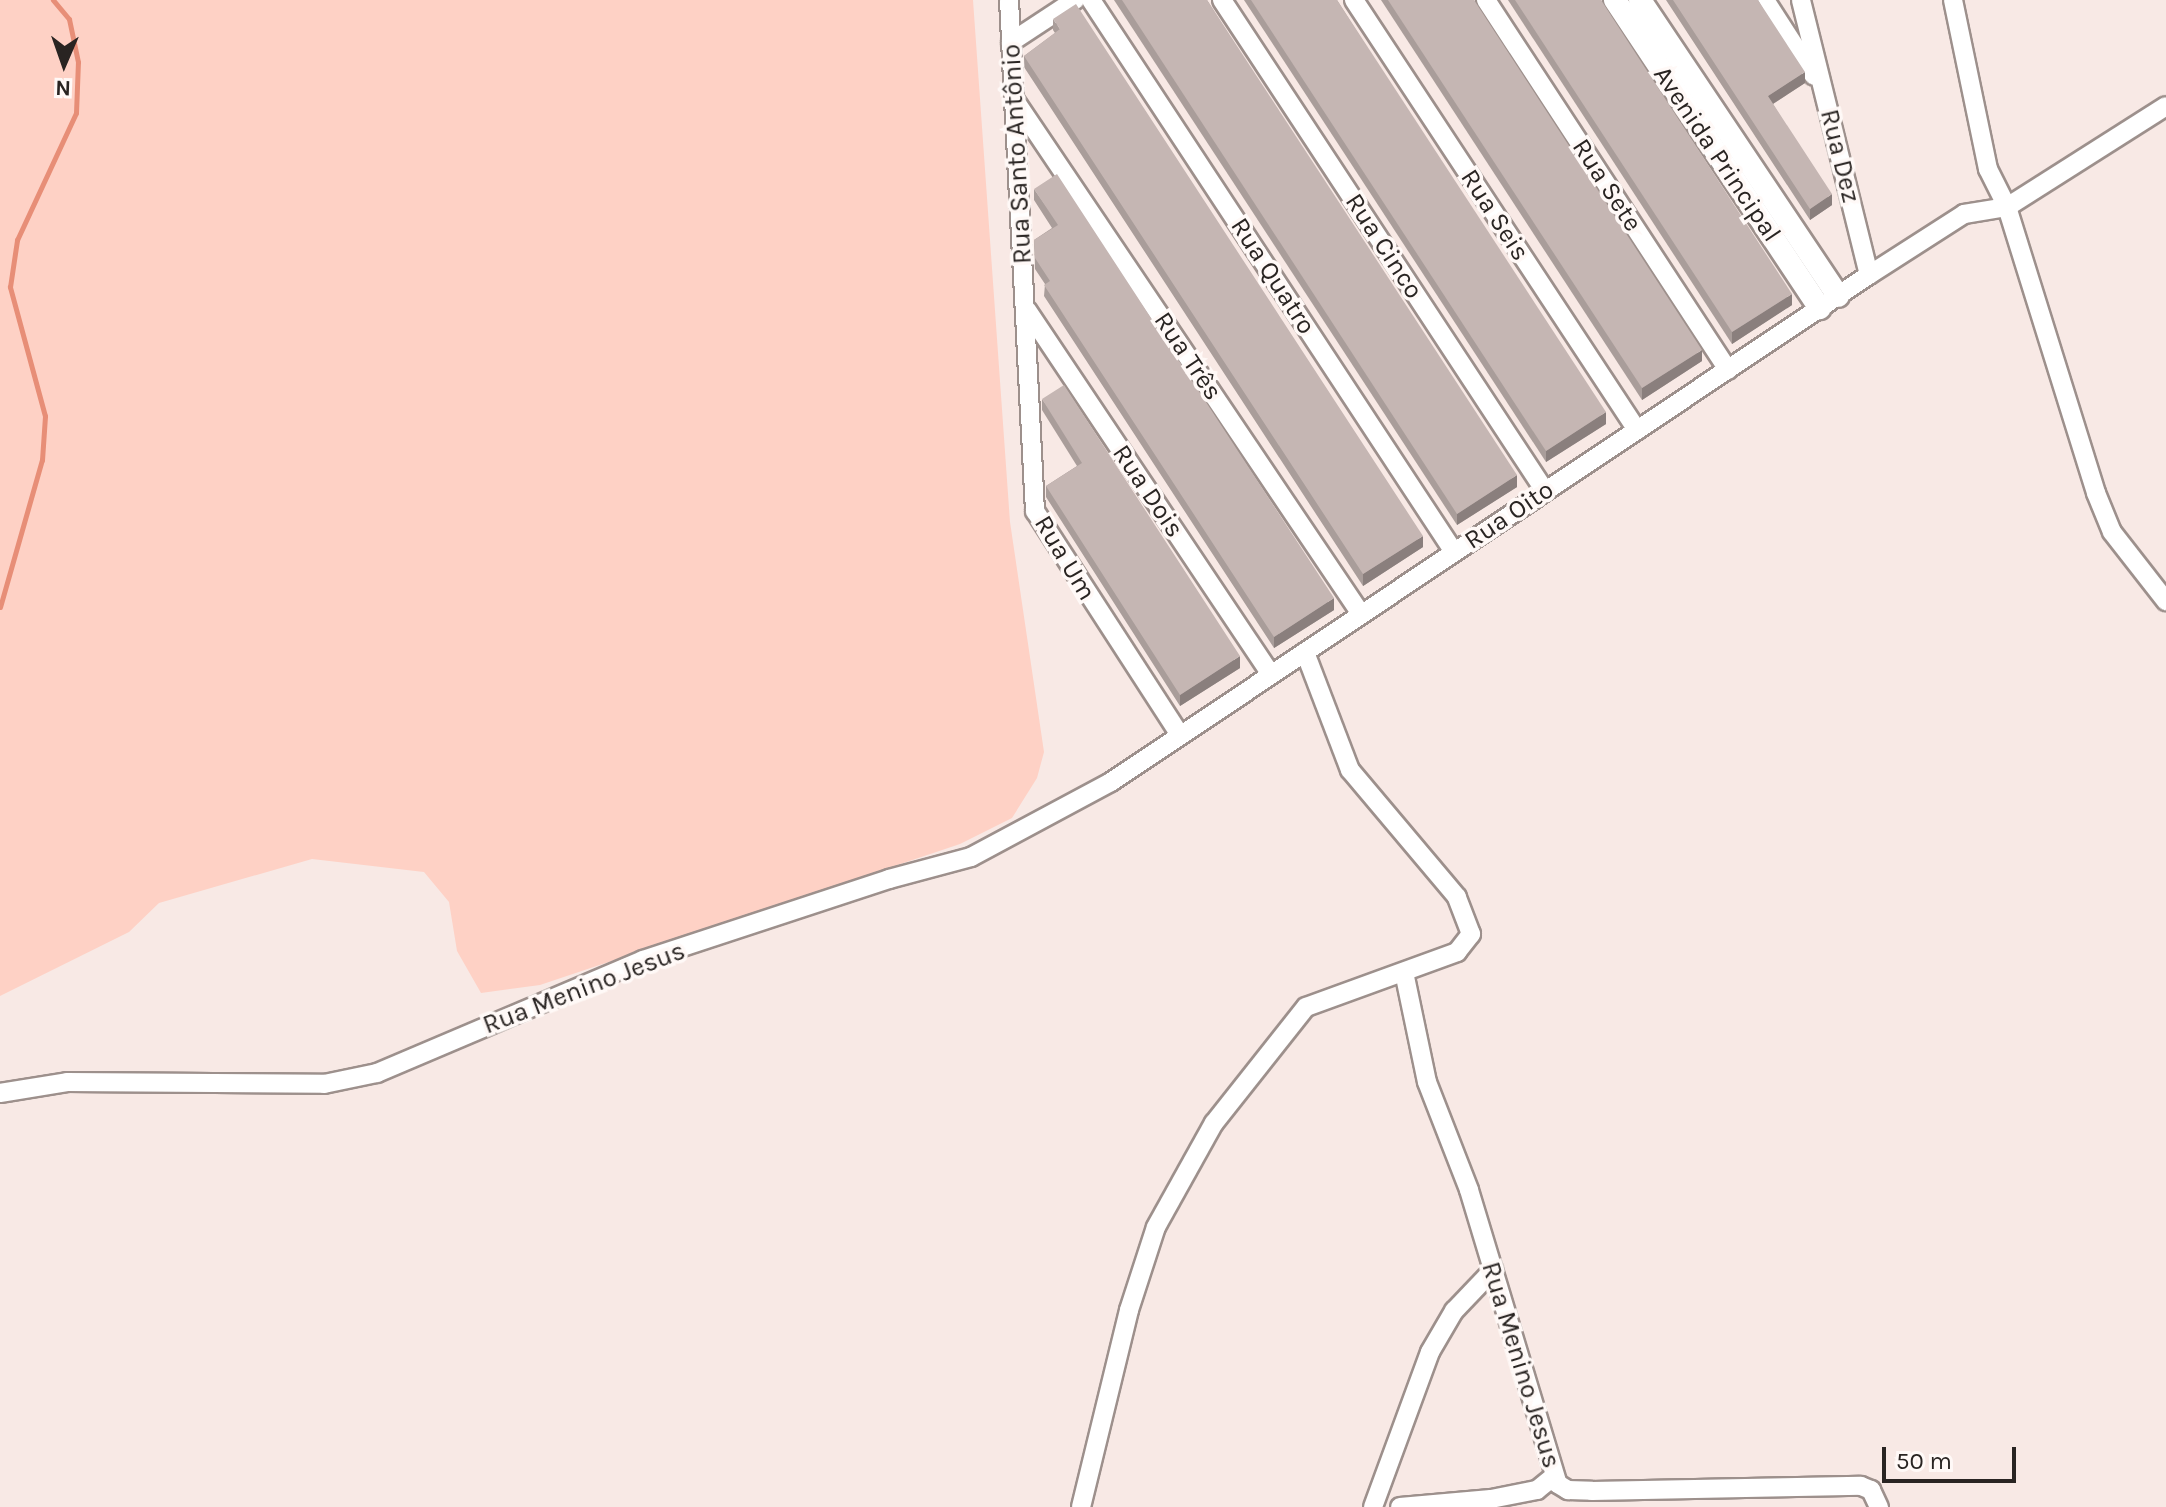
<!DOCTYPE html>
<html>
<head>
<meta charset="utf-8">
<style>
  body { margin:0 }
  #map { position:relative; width:2166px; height:1507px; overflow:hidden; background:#f8e9e5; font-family:Karla,sans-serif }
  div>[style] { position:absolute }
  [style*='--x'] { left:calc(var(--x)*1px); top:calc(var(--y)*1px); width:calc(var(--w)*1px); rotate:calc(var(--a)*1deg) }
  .green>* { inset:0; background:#fed1c5 }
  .stream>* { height:5px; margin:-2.5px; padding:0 2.5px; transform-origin:2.5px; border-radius:2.5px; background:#e78e77 }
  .roads { filter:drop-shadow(2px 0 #9d908c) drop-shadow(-2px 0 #9d908c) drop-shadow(0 2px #9d908c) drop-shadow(0 -2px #9d908c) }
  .minor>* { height:18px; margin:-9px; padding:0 9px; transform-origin:9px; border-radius:9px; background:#fff }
  .tertiary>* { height:22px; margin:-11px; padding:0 11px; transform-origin:11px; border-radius:11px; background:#fff }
  .wall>* { inset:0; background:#a99d9a }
  .shaded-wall>* { inset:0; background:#8a7f7d }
  .building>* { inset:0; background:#c5b6b3 }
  span { translate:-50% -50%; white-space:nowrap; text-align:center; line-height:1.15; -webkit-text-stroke:7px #fff9f7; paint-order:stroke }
  .street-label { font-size:26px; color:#292422 }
  .north { position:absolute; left:24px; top:24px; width:80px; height:80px; -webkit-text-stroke:6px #fff9f7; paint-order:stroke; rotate:182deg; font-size:22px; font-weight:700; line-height:32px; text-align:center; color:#292422 }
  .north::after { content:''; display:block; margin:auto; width:28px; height:36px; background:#292422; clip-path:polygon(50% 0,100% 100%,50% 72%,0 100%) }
  .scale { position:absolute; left:1882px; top:1447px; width:134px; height:36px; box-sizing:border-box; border:4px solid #292422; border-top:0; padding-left:10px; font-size:24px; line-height:28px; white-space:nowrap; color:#292422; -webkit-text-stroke:6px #fff9f7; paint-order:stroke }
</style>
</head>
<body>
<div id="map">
  <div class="green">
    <i style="clip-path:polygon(0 0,973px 0,1010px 522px,1044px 752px,1037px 778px,1012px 818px,960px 844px,540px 985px,481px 993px,457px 951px,449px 902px,424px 872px,312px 859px,159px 903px,129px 932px,0 996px)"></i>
  </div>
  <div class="stream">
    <i style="--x:0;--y:607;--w:153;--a:-74.1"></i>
    <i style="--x:42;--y:460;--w:44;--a:-86.1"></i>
    <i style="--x:45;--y:416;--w:134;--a:-105.2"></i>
    <i style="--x:10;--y:287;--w:48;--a:-81.5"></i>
    <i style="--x:17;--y:240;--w:140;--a:-65.1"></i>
    <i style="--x:76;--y:113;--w:51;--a:-87.8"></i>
    <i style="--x:78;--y:62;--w:44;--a:-101.8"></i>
    <i style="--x:69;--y:19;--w:25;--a:-130"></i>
  </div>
  <div class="roads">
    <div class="minor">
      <i style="--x:1009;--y:0;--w:512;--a:87.09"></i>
      <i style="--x:1035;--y:511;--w:267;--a:57.1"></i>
      <i style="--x:1091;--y:0;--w:661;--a:56.67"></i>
      <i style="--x:1222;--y:0;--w:588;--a:56.66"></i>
      <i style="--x:1354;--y:0;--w:515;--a:56.65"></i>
      <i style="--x:1486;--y:0;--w:442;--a:56.8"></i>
      <i style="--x:1765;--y:0;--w:90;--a:57.2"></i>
      <i style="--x:1953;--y:0;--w:173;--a:78.3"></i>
      <i style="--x:1988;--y:169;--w:42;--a:63.4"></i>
      <i style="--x:2007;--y:207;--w:300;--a:72.7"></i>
      <i style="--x:2096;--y:493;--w:42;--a:67.7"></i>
      <i style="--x:2112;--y:532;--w:88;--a:52"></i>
      <i style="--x:1011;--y:42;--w:77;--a:-33.3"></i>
      <i style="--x:1014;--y:99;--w:621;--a:56.03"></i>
      <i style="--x:1869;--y:275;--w:113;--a:-32.7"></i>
      <i style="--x:1964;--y:214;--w:44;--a:-9.2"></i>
      <i style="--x:2007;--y:207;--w:188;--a:-32.4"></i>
      <i style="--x:1027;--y:310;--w:438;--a:56.2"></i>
      <i style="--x:1404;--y:972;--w:112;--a:78.2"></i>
      <i style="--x:1427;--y:1082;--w:116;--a:68.7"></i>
      <i style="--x:1469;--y:1190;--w:307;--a:73.2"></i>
      <i style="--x:1558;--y:1484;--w:12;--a:31"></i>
      <i style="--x:1568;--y:1490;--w:24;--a:2"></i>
      <i style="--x:1592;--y:1491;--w:269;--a:-1.1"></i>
      <i style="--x:1861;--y:1486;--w:11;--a:22"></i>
      <i style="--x:1871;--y:1490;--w:19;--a:65"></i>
      <i style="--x:0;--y:1093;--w:68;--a:-9.3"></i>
      <i style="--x:67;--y:1082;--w:257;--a:0.4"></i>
      <i style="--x:324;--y:1084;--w:54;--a:-11.7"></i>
      <i style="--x:377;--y:1073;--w:289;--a:-23"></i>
      <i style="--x:643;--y:960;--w:259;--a:-18.2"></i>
      <i style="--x:889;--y:879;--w:85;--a:-15"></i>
      <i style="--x:971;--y:857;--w:159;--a:-28.2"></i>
      <i style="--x:1111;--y:782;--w:912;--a:-33.78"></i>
      <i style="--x:1869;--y:275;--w:283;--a:-103.9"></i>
      <i style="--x:1081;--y:1507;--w:203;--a:-76.3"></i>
      <i style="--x:1129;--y:1310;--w:87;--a:-72"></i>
      <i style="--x:1156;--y:1227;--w:119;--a:-60.9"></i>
      <i style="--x:1214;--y:1123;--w:148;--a:-51.6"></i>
      <i style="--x:1306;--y:1007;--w:161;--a:-20"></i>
      <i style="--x:1457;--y:952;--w:23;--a:-52"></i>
      <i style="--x:1471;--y:934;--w:40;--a:-111"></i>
      <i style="--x:1457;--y:897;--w:166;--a:-130.1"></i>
      <i style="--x:1350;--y:770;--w:126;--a:-110.9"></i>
      <i style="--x:1373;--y:1507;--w:165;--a:-69.8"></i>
      <i style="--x:1430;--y:1352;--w:48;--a:-59.7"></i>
      <i style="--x:1454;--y:1311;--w:57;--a:-46.4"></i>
      <i style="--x:1400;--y:1507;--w:91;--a:-5"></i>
      <i style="--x:1491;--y:1499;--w:47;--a:-11.1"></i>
      <i style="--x:1537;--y:1490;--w:21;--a:-39"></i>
    </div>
    <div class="tertiary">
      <i style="--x:1615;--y:0;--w:370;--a:56.4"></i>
      <i style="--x:1640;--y:0;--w:356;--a:56.2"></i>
    </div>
  </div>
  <div class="wall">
    <i style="clip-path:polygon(1114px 0,1207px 0,1517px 487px,1457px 525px)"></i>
    <i style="clip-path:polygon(1244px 0,1337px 0,1606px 424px,1546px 462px)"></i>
    <i style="clip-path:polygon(1381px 0,1474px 0,1702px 361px,1642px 400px)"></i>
    <i style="clip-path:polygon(1508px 0,1601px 0,1792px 305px,1732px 344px)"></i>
    <i style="clip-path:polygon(1666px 0,1758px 0,1805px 83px,1773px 104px,1832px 205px,1810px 220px)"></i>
    <i style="clip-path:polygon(1053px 19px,1423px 547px,1363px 586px,1024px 67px,1024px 56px,1055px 33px,1053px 30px)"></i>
    <i style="clip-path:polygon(1034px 189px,1334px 610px,1274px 648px,1044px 296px,1045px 284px,1035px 269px,1034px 240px,1052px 228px,1034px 200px)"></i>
    <i style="clip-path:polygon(1042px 399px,1240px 668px,1180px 706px,1046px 497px,1046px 486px,1077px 466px,1042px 410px)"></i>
  </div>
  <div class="shaded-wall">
    <i style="clip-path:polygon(1805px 72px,1805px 83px,1768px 107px,1768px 96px)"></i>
    <i style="clip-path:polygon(1832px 194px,1832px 205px,1810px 220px,1810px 209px)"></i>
    <i style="clip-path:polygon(1792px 294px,1792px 305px,1732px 344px,1732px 332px)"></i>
    <i style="clip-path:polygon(1702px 350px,1702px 361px,1642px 400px,1642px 388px)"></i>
    <i style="clip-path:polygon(1606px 412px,1606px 424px,1546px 462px,1546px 451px)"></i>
    <i style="clip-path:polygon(1517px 475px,1517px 487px,1457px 525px,1457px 514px)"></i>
    <i style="clip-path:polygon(1423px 536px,1423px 547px,1363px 586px,1363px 574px)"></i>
    <i style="clip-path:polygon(1334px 598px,1334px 610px,1274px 648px,1274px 637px)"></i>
    <i style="clip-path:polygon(1240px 656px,1240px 668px,1180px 706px,1180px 695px)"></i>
  </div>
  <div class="building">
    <i style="clip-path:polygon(1122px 0,1207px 0,1517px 475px,1457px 514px)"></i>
    <i style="clip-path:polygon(1251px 0,1337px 0,1606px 412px,1546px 451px)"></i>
    <i style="clip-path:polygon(1388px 0,1474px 0,1702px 350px,1642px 388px)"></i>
    <i style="clip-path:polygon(1515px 0,1601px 0,1792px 294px,1732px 332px)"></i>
    <i style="clip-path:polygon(1673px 0,1758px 0,1805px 72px,1768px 96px,1832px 194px,1810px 209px)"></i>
    <i style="clip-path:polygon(1076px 4px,1423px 536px,1363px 574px,1024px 56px,1060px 29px,1053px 19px)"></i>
    <i style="clip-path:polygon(1057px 174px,1334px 598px,1274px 637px,1044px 285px,1050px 281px,1035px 258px,1034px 240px,1058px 225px,1034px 189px)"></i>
    <i style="clip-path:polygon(1064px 385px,1240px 656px,1180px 695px,1046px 486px,1082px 463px,1042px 399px)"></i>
  </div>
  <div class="street-label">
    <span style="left:1017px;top:154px;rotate:-93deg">Rua Santo Antônio</span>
    <span style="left:1717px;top:154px;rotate:56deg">Avenida Principal</span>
    <span style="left:1840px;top:156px;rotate:76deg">Rua Dez</span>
    <span style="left:1607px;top:185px;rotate:57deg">Rua Sete</span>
    <span style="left:1495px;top:215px;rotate:57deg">Rua Seis</span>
    <span style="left:1384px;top:246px;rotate:57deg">Rua Cinco</span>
    <span style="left:1273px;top:276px;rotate:57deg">Rua Quatro</span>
    <span style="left:1188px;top:356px;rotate:56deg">Rua Três</span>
    <span style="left:1148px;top:491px;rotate:56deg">Rua Dois</span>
    <span style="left:1509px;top:515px;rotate:-34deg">Rua Oito</span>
    <span style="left:1065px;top:558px;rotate:59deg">Rua Um</span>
    <span style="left:584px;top:988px;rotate:-21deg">Rua Menino Jesus</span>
    <span style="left:1521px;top:1365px;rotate:73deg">Rua Menino Jesus</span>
  </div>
  <div class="north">N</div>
  <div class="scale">50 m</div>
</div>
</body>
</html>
